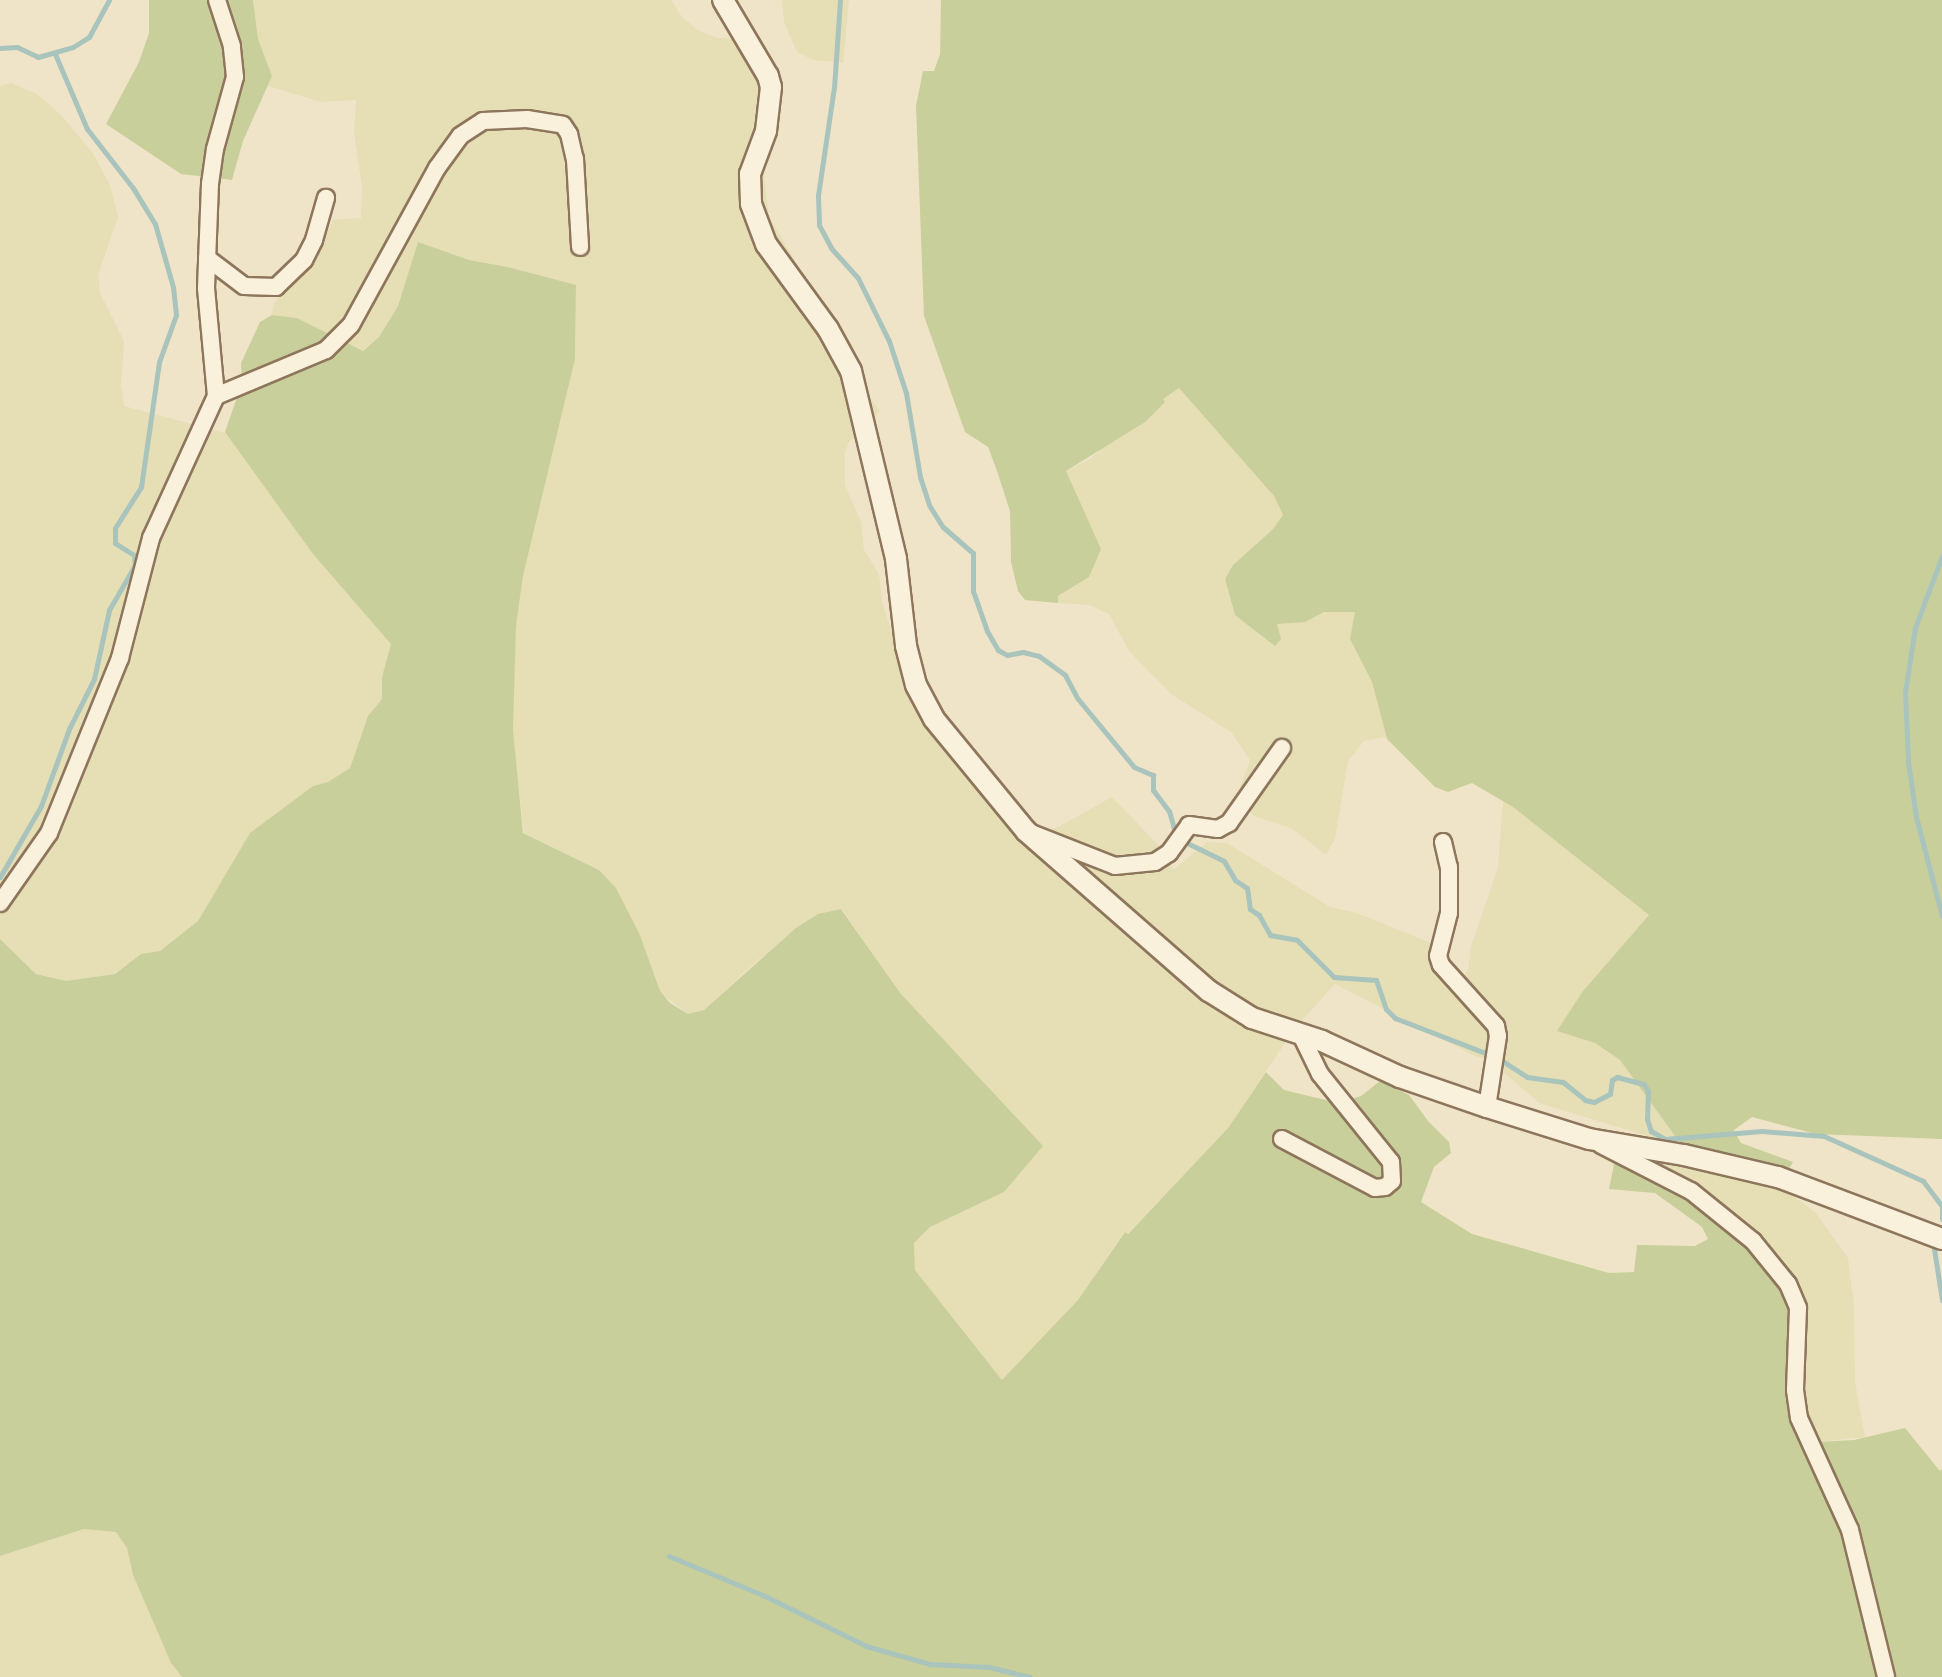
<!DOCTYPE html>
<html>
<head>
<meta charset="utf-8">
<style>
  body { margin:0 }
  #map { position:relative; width:1942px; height:1677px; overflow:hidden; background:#f0e4c8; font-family:"Roboto Serif",serif }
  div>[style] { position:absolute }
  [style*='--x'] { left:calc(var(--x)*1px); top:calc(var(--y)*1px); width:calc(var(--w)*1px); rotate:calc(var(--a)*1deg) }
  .farmland>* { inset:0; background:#e6deb5 }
  .green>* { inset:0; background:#c9cf9b }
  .stream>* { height:5px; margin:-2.5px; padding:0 2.5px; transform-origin:2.5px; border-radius:2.5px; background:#a9c4bc }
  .roads { filter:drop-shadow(2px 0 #8d765c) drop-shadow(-2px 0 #8d765c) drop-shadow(0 2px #8d765c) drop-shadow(0 -2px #8d765c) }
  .minor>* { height:16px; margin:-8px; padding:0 8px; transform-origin:8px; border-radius:8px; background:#faf1dc }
  .tertiary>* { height:20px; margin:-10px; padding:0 10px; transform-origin:10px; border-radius:10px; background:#faf1dc }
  span { translate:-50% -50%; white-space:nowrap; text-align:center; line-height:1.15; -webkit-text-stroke:7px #f7eed8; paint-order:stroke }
</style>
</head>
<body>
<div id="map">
  <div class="farmland">
    <i style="clip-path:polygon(253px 0,671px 0,682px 17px,698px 30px,717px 38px,747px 39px,747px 62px,767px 79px,762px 161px,769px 217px,813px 291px,861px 387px,880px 411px,849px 442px,845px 453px,845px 485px,861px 522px,864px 550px,879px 574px,882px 603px,911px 689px,1028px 838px,1060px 826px,1112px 797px,1164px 851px,1173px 870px,1207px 842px,1227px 843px,1330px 907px,1357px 913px,1431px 943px,1450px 973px,1462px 977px,1468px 970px,1471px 946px,1498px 868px,1503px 801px,1513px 807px,1649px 915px,1583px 991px,1558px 1031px,1595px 1043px,1620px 1060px,1680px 1143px,1779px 1186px,1815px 1212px,1848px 1258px,1854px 1305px,1855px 1382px,1865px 1437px,1817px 1442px,1806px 1420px,1803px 1320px,1644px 1162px,1655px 1152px,1654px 1138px,1539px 1103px,1487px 1058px,1477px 1057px,1335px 984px,1295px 1028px,1227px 1129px,1127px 1234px,1124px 1232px,1078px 1300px,1003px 1381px,915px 1270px,914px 1243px,930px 1227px,1004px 1192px,1042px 1146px,901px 994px,842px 909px,759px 959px,704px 1010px,688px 1014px,660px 992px,640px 935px,616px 888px,599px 870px,524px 833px,512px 730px,516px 626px,523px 576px,575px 359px,576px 286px,509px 267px,469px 260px,418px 243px,398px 306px,379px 337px,362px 351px,297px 318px,272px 315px,274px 303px,318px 252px,333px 220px,361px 218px,362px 188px,354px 132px,356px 100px,321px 102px,268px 86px,272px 76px,258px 39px)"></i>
    <i style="clip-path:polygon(782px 0,849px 0,843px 63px,813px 60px,797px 52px,784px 22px)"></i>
    <i style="clip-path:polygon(11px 83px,37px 94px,61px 115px,93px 153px,110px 185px,118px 217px,98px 275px,100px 293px,124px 341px,121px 384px,124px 406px,229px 434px,313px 554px,392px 644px,382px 677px,382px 699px,368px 716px,350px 768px,328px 782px,313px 786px,250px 833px,198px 921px,160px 951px,141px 954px,115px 974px,66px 981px,36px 974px,0 939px,0 86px)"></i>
    <i style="clip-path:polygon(1178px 387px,1274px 496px,1283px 515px,1272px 530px,1233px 565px,1225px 579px,1235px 615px,1281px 639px,1276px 624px,1286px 621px,1305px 622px,1324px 612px,1356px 612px,1350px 639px,1372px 682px,1386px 737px,1364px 741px,1348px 761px,1335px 839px,1326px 855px,1291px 828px,1253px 816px,1239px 790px,1250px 760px,1231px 732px,1171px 694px,1129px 651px,1109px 614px,1089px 605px,1058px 603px,1057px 597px,1089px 577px,1079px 501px,1066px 471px,1088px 460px)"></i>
    <i style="clip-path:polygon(85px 1529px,116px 1532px,127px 1548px,133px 1575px,171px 1663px,182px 1677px,0 1677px,0 1556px)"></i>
  </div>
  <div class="green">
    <i style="clip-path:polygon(149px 0,253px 0,258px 39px,272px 76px,243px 141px,232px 180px,181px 174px,106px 124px,139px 62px,149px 33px)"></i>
    <i style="clip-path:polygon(941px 0,1942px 0,1942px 1139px,1816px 1134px,1752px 1117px,1734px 1130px,1741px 1143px,1793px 1162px,1779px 1186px,1680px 1143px,1620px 1060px,1595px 1043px,1557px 1031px,1583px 991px,1649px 915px,1513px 807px,1472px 783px,1448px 792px,1435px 787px,1387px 739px,1372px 682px,1350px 639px,1355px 612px,1324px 612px,1305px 622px,1277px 624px,1281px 639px,1275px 646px,1235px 615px,1225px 579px,1233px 565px,1272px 530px,1283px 515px,1274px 496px,1179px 388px,1163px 399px,1165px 402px,1145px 422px,1066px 471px,1101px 549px,1089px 577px,1058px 596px,1058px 603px,1025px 600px,1018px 591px,1011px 562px,1010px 511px,997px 471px,988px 447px,965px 432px,924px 316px,916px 106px,923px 71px,934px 71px,940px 54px)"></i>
    <i style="clip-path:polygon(418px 242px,469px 260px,508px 267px,576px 285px,575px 359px,523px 576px,516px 626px,513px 730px,523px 833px,599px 870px,616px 888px,640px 935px,660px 991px,670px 1003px,688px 1014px,704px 1010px,796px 928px,818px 914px,841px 909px,901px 994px,1043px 1146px,1004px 1192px,930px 1227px,914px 1243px,915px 1270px,1002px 1380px,1078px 1300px,1125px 1232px,1128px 1234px,1228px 1128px,1266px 1072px,1284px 1090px,1338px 1103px,1361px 1096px,1380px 1081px,1409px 1095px,1428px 1121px,1449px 1142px,1451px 1153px,1434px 1167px,1421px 1202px,1472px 1234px,1609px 1273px,1634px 1272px,1637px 1245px,1695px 1246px,1708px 1239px,1702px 1227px,1655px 1193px,1609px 1189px,1614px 1164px,1641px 1161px,1755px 1241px,1803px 1320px,1806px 1420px,1817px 1442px,1854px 1440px,1905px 1428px,1940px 1471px,1942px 1469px,1942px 1677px,182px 1677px,171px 1663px,133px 1575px,127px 1548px,116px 1532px,84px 1529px,0 1556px,0 939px,36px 974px,66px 981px,115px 974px,141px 954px,160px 951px,198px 921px,250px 833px,313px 786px,328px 782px,350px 768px,368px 716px,382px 699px,382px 677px,391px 644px,313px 554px,225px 432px,242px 383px,241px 363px,260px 322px,272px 315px,297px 318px,363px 351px,379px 337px,398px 306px)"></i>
  </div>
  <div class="stream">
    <i style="--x:840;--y:0;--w:87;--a:93.9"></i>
    <i style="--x:834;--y:87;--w:109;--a:98.4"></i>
    <i style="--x:818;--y:195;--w:30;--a:88"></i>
    <i style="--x:819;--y:225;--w:26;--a:62"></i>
    <i style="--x:831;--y:248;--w:40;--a:48"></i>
    <i style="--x:858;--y:278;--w:70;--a:63.8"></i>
    <i style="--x:889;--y:341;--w:55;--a:71.9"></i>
    <i style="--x:906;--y:393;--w:85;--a:80.5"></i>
    <i style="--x:920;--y:477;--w:29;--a:72"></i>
    <i style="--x:929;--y:505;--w:26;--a:58"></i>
    <i style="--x:943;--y:527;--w:40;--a:41"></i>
    <i style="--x:973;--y:553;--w:38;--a:90"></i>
    <i style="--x:973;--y:591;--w:42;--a:70.7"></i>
    <i style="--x:987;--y:631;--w:22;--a:60"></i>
    <i style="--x:998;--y:650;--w:10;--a:29"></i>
    <i style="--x:1007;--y:655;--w:16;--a:-11"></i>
    <i style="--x:1023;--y:652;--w:16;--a:14"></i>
    <i style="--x:1039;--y:656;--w:32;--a:36"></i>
    <i style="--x:1065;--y:675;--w:27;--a:62"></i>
    <i style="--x:1078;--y:699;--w:88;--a:50.5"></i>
    <i style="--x:1134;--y:767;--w:21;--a:23"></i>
    <i style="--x:1153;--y:775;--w:15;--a:90"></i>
    <i style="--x:1153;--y:790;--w:26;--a:53"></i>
    <i style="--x:1169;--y:811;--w:22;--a:74"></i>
    <i style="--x:0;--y:48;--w:17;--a:-3"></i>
    <i style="--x:17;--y:47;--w:23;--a:25"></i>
    <i style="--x:38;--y:57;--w:36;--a:-16"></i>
    <i style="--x:73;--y:47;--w:19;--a:-32"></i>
    <i style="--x:89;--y:37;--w:42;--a:-61.6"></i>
    <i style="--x:1942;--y:556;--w:77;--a:110.6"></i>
    <i style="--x:1915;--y:628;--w:65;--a:98.9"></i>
    <i style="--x:1905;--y:692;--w:70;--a:87.5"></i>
    <i style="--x:1908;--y:762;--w:56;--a:81.7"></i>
    <i style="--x:1916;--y:817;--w:102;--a:75.3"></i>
    <i style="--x:1185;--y:842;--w:43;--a:26"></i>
    <i style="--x:1224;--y:861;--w:22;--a:60"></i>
    <i style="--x:1235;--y:880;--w:14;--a:34"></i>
    <i style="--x:1247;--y:888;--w:21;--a:82"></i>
    <i style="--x:1250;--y:909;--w:11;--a:34"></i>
    <i style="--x:1259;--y:915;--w:23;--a:61"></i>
    <i style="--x:1270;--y:935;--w:27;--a:10"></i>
    <i style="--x:1297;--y:940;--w:52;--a:45"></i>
    <i style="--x:1334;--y:977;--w:42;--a:4.1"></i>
    <i style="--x:1376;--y:980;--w:31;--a:71"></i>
    <i style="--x:1386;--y:1009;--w:13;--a:45"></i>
    <i style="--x:1395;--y:1018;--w:100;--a:21.2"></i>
    <i style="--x:0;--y:877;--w:82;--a:-60"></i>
    <i style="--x:41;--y:806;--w:82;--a:-70"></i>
    <i style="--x:69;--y:729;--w:56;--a:-63.4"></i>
    <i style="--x:94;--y:679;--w:71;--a:-77.7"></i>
    <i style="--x:109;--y:610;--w:52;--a:-60"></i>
    <i style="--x:135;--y:565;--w:10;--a:-96"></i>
    <i style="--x:134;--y:555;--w:22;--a:-148"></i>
    <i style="--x:115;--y:543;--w:15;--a:-90"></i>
    <i style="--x:115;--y:528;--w:49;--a:-57.6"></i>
    <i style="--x:141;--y:487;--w:126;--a:-81.8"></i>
    <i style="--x:159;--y:362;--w:50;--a:-70.1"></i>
    <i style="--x:176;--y:315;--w:28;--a:-96"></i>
    <i style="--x:173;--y:287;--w:66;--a:-105.9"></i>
    <i style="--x:155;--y:224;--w:42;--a:-121.4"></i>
    <i style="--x:133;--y:188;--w:75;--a:-127.9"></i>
    <i style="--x:87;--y:129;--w:82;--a:-113.1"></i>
    <i style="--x:1504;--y:1062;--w:27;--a:33"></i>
    <i style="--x:1527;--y:1077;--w:36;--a:8"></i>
    <i style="--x:1563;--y:1082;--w:28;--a:39"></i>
    <i style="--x:1585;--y:1100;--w:9;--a:13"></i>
    <i style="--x:1594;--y:1102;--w:18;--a:-27"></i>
    <i style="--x:1610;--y:1094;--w:14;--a:-82"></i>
    <i style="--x:1612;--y:1080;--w:6;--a:-31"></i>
    <i style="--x:1617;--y:1077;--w:28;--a:15"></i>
    <i style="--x:1644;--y:1084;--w:8;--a:60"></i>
    <i style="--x:1648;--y:1091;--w:28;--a:92"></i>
    <i style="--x:1647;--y:1119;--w:13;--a:72"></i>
    <i style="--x:1651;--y:1131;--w:16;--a:30"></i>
    <i style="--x:1665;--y:1139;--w:97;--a:-4.7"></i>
    <i style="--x:1762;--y:1131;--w:62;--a:4.6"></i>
    <i style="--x:1824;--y:1136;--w:109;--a:24.4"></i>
    <i style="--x:1923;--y:1181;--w:31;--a:53"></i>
    <i style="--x:1942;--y:1207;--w:12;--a:90"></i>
    <i style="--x:1934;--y:1249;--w:52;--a:81.1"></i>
    <i style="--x:669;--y:1556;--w:104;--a:22.6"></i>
    <i style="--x:765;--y:1596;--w:113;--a:26.3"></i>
    <i style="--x:866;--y:1646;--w:66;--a:15.7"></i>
    <i style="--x:930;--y:1664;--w:59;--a:2.9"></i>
    <i style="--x:989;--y:1667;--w:42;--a:13.7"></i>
  </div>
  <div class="roads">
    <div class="minor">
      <i style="--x:207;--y:258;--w:46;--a:37.1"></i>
      <i style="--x:244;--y:286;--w:32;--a:2"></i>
      <i style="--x:276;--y:287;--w:39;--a:-44"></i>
      <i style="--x:304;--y:260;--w:22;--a:-63"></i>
      <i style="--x:314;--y:240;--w:44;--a:-74.1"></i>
      <i style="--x:216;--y:396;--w:119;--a:-22.7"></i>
      <i style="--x:326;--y:350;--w:35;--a:-45"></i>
      <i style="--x:351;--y:325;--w:179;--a:-61.3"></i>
      <i style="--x:437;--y:168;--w:39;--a:-54"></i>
      <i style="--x:460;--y:136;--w:27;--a:-33"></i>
      <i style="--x:483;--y:121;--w:44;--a:-2.6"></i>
      <i style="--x:527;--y:119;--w:36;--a:9"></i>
      <i style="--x:563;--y:125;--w:11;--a:56"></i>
      <i style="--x:569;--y:134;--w:26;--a:77"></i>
      <i style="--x:575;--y:159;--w:88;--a:86.7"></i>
      <i style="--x:1031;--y:833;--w:90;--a:21.4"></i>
      <i style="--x:1115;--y:866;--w:40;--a:-5.7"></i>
      <i style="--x:1155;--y:862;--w:17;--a:-33"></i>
      <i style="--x:1169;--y:853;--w:34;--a:-54"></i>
      <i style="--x:1189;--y:825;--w:29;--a:8"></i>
      <i style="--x:1218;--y:829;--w:13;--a:-29"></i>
      <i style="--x:1229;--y:823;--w:92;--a:-54.8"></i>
      <i style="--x:1443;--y:842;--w:26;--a:77"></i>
      <i style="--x:1449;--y:867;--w:46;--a:90"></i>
      <i style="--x:1449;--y:913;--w:44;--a:104.3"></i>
      <i style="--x:1438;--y:956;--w:9;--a:72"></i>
      <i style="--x:1441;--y:965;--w:82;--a:48"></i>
      <i style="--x:1496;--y:1026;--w:10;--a:79"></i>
      <i style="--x:1498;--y:1036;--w:72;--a:98.8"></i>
      <i style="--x:0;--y:903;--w:85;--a:-55"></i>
      <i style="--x:49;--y:833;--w:189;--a:-67.9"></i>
      <i style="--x:120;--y:658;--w:124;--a:-75.5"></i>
      <i style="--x:151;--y:538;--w:156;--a:-65.4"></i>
      <i style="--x:216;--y:396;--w:108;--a:-95.3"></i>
      <i style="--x:206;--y:288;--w:104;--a:-87.8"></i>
      <i style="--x:210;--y:184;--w:35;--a:-82"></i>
      <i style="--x:215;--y:149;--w:75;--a:-74.5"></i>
      <i style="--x:235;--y:77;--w:31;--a:-96"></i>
      <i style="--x:232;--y:46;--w:48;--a:-108.1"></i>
      <i style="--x:1282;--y:1139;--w:105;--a:27.8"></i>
      <i style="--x:1375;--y:1188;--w:10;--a:-6"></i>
      <i style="--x:1385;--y:1187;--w:9;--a:-41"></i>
      <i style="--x:1392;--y:1181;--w:19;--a:-93"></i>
      <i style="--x:1391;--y:1162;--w:113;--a:-128.9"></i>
      <i style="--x:1320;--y:1074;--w:43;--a:-116"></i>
      <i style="--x:1601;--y:1145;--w:101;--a:27.1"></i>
      <i style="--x:1691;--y:1191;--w:80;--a:38.9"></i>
      <i style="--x:1753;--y:1241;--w:55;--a:50.9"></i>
      <i style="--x:1788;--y:1284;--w:26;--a:67"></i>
      <i style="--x:1798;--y:1308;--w:82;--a:92.1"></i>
      <i style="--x:1795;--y:1390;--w:28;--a:82"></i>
      <i style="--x:1799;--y:1418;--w:123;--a:65.5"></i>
      <i style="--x:1850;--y:1530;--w:151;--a:76.2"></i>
    </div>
    <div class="tertiary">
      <i style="--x:723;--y:0;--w:88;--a:59.4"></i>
      <i style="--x:768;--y:76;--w:11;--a:75"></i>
      <i style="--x:771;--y:87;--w:44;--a:96.5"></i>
      <i style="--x:766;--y:131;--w:46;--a:110.4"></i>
      <i style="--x:750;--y:174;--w:30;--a:88"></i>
      <i style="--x:751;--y:204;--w:43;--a:69.4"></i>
      <i style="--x:766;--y:244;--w:105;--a:53.9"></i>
      <i style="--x:828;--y:329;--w:48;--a:61.3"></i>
      <i style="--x:851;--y:371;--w:193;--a:76.5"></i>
      <i style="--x:896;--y:559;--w:88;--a:83.4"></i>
      <i style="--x:906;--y:646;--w:40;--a:75.6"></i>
      <i style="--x:916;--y:685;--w:38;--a:62"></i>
      <i style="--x:934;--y:719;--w:145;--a:50.6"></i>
      <i style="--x:1026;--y:831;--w:243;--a:41.2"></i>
      <i style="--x:1209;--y:991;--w:51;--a:32.1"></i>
      <i style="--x:1252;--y:1018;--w:74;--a:18.2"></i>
      <i style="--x:1322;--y:1041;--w:86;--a:24.8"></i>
      <i style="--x:1400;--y:1077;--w:92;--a:19"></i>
      <i style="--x:1487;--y:1107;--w:107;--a:17.4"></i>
      <i style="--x:1589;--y:1139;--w:96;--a:9.6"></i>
      <i style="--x:1684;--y:1155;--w:97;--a:13.2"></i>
      <i style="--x:1778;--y:1177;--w:175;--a:20.7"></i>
    </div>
  </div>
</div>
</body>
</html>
